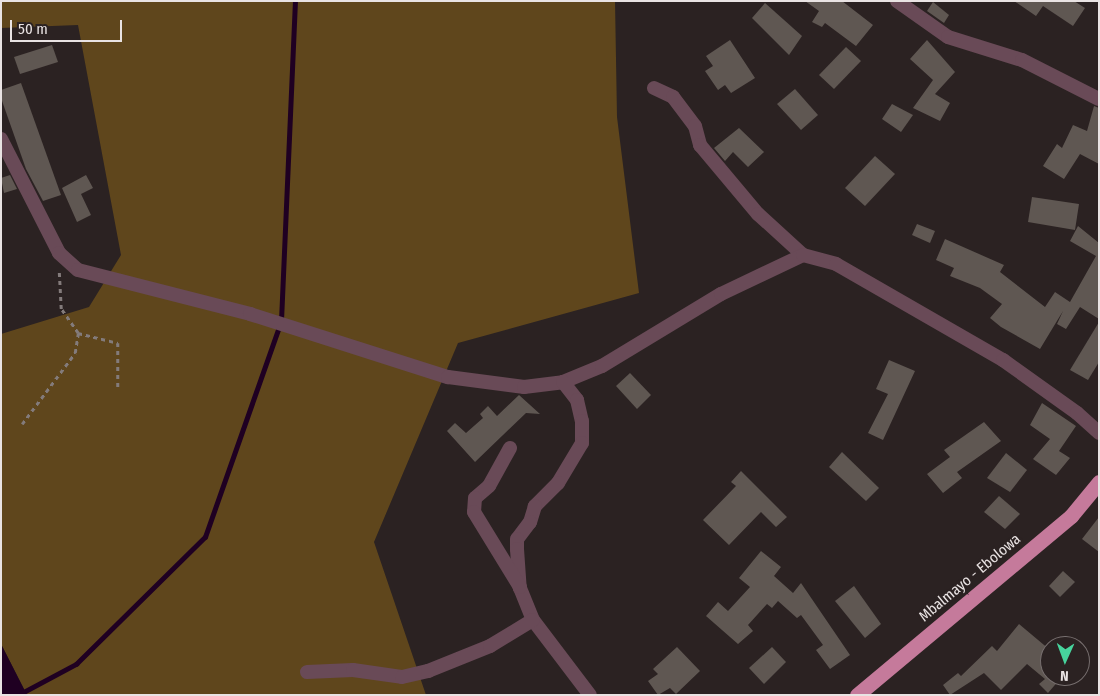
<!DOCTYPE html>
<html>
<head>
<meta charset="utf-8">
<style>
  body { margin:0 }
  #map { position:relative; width:1100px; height:696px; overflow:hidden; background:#2b2222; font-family:"Fira Sans Condensed",sans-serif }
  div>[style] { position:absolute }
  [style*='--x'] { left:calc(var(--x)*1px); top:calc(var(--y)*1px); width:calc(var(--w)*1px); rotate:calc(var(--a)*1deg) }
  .green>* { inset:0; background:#5f461c }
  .water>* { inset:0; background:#1f0022 }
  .stream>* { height:4.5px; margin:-2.25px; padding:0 2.25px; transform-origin:2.25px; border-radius:2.25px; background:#1f0022 }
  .building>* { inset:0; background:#5f5752 }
  .path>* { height:2.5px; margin-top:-1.25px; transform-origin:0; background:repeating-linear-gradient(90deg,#837b7b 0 4px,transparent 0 8px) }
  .street>* { height:14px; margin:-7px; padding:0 7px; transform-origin:7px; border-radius:7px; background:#694a57 }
  .highway>* { height:15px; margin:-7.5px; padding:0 7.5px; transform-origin:7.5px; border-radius:7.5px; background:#c57a9b }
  span { translate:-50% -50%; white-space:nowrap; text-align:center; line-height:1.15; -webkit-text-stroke:4.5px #2b2222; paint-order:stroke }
  .street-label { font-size:15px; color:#e9e3e3 }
  .frame { position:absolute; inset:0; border:2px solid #e9e3e3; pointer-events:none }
  .north { position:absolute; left:1040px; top:636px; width:50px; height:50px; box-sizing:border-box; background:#2b2222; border:1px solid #776f6f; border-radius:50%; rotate:182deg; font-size:14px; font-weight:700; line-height:20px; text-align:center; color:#e9e3e3 }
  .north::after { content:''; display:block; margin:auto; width:18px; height:22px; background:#47d49d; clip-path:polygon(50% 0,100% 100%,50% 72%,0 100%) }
  .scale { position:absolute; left:10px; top:20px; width:112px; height:22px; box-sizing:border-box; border:2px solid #e9e3e3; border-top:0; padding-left:6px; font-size:15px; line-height:18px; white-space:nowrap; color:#e9e3e3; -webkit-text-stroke:4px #2b2222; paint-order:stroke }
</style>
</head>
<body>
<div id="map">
  <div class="green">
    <i style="clip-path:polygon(1px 1px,615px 1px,617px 117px,639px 293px,458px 343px,374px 542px,426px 695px,27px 695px,1px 644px,1px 334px,89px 307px,121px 255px,78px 25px,1px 28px)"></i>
  </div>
  <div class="water">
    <i style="clip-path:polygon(1px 644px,27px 695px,1px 695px)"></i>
  </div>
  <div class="stream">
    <i style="--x:18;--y:695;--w:66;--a:-28.1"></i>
    <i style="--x:76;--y:664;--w:181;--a:-44.6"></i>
    <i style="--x:205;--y:537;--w:229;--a:-70.6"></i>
    <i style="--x:281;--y:321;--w:320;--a:-87.5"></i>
  </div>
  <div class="building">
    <i style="clip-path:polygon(805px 1px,842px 1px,873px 25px,856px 46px,825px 23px,822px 27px,812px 22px,819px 11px)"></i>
    <i style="clip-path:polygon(1014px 1px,1074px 1px,1085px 8px,1073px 26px,1043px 6px,1036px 16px)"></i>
    <i style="clip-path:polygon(933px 2px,949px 15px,944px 23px,927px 11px)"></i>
    <i style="clip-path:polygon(765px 3px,802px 36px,789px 55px,752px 18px)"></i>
    <i style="clip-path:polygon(730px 40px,755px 78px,731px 93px,725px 85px,718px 90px,705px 71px,713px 66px,706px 56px)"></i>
    <i style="clip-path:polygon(927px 40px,955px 72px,935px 94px,950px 103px,940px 121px,913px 108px,933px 80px,910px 59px)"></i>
    <i style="clip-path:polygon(52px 45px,58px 62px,20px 74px,14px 57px)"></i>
    <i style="clip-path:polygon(846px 47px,861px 61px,834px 89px,819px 75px)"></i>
    <i style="clip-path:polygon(21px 83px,61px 195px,43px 201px,26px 169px,1px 98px,1px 90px)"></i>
    <i style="clip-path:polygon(795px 89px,818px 115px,801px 130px,777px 104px)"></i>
    <i style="clip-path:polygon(892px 104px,913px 115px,901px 132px,882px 119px)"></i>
    <i style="clip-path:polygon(1094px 106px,1099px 108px,1099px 164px,1080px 154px,1064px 179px,1043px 166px,1057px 144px,1062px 148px,1073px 125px,1087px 131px)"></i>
    <i style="clip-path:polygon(739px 128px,764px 152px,748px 167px,733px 152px,725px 161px,714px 148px)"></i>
    <i style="clip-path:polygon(875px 156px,895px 174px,865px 206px,845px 188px)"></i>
    <i style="clip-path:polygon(10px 175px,17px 189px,4px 193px,1px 178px)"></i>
    <i style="clip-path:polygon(86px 175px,93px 188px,81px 194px,91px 215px,77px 222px,62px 188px)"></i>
    <i style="clip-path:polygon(1032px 197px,1079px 204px,1075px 230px,1028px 222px)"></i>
    <i style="clip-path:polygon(917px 224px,935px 231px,930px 243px,912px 235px)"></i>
    <i style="clip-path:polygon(1078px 226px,1099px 243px,1099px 319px,1080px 307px,1066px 329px,1057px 324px,1063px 311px,1040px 349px,1001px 327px,990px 318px,1002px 304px,980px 288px,950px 276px,954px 268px,936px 260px,945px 239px,1004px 265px,1000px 272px,1045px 307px,1055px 292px,1070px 302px,1096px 256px,1070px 241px)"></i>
    <i style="clip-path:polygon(1099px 322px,1099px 362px,1088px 380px,1070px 370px)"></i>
    <i style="clip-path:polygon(889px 360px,915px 371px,883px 440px,868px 433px,888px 394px,876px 389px)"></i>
    <i style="clip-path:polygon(630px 373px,651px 395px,637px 409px,616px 386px)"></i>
    <i style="clip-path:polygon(519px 395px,540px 414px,526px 413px,475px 462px,447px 431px,455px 423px,466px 433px,483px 418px,480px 414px,488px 406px,497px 416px)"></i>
    <i style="clip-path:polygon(1042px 403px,1076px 426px,1059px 451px,1070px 458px,1056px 475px,1033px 459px,1050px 439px,1030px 425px)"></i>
    <i style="clip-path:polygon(984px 422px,1001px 441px,957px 472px,962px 478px,943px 493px,927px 474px,950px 457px,944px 450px)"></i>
    <i style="clip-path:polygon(842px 452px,879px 488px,866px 501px,829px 467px)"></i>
    <i style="clip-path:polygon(1006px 453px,1027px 470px,1010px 492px,987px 478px)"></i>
    <i style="clip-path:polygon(741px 471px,787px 517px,776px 527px,761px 512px,729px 545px,703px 520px,736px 486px,731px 482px)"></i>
    <i style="clip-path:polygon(999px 496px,1020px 514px,1005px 529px,984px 512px)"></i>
    <i style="clip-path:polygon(1099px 517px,1099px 552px,1082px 539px)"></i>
    <i style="clip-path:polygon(761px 551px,781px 567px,774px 576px,793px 593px,801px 583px,850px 655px,830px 669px,816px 650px,823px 645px,801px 615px,797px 618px,778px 601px,772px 608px,767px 604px,748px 625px,753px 631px,738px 644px,706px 616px,718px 602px,728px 611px,750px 587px,739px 578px)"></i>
    <i style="clip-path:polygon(1063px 571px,1075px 582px,1060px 597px,1049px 586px)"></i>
    <i style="clip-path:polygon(854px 586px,881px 624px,865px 638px,835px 601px)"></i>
    <i style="clip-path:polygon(1019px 624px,1050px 650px,1050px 676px,1060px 679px,1048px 693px,1039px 684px,1045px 679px,1027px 664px,1001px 690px,984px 673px,950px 695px,943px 685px,958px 673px,961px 676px,992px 646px,997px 651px)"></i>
    <i style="clip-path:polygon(677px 647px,700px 671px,676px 694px,670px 688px,658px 695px,648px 681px,658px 674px,653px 669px)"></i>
    <i style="clip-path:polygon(772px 647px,786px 662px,764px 684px,749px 668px)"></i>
  </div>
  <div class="path">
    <i style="--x:78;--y:333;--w:41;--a:14"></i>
    <i style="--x:118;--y:343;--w:45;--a:90"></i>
    <i style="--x:22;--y:424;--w:89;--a:-53.3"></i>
    <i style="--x:75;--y:353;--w:20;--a:-81"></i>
    <i style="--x:78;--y:333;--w:29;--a:-125"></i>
    <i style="--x:61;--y:309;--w:37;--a:-93"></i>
  </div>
  <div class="street">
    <i style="--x:897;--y:1;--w:62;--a:35.2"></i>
    <i style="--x:948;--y:37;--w:77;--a:17.3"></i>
    <i style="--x:1022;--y:60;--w:86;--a:26.9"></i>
    <i style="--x:654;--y:88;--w:21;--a:25"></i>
    <i style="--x:673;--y:97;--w:36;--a:53"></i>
    <i style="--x:695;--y:126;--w:20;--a:75"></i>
    <i style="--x:700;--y:145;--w:90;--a:50"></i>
    <i style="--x:758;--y:214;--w:61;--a:42.3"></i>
    <i style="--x:1;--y:139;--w:128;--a:63"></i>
    <i style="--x:59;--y:253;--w:25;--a:42"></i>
    <i style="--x:78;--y:270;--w:178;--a:14.3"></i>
    <i style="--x:250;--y:314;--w:208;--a:17.7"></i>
    <i style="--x:448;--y:377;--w:77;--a:7.5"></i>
    <i style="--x:524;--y:387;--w:39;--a:-7"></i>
    <i style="--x:563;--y:382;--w:42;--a:-22.3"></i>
    <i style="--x:602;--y:366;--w:139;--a:-31.2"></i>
    <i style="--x:721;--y:294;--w:91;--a:-25.4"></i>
    <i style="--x:803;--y:255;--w:34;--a:15"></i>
    <i style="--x:836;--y:264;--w:193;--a:29.9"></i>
    <i style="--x:1003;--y:360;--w:91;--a:35.6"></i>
    <i style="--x:1077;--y:413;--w:30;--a:42"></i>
    <i style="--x:563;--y:382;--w:23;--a:52"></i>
    <i style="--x:577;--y:400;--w:22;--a:77"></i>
    <i style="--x:582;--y:421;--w:22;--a:90"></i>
    <i style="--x:582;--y:443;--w:47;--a:121"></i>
    <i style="--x:558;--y:483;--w:33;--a:135"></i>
    <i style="--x:535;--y:506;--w:17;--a:107"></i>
    <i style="--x:530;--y:522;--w:21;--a:127"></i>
    <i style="--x:517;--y:539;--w:10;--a:90"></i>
    <i style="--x:517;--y:549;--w:39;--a:86"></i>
    <i style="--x:520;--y:588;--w:35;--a:68"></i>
    <i style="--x:533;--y:620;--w:94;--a:52.8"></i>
    <i style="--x:510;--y:448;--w:43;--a:118.9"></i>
    <i style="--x:489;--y:486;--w:18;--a:139"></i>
    <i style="--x:475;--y:498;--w:14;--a:94"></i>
    <i style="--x:474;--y:512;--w:88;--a:58.5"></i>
    <i style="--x:307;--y:672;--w:46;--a:-2.5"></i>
    <i style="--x:353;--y:670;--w:49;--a:8.1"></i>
    <i style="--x:402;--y:677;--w:27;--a:-13"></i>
    <i style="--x:428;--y:671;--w:67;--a:-22"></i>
    <i style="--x:490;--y:646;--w:50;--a:-31.2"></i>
  </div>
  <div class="highway">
    <i style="--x:857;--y:695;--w:279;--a:-39.9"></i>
    <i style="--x:1071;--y:516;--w:44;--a:-50.5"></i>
  </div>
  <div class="street-label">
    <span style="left:970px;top:578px;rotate:-40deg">Mbalmayo - Ebolowa</span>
  </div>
  <div class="frame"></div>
  <div class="north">N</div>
  <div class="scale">50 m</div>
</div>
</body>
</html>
